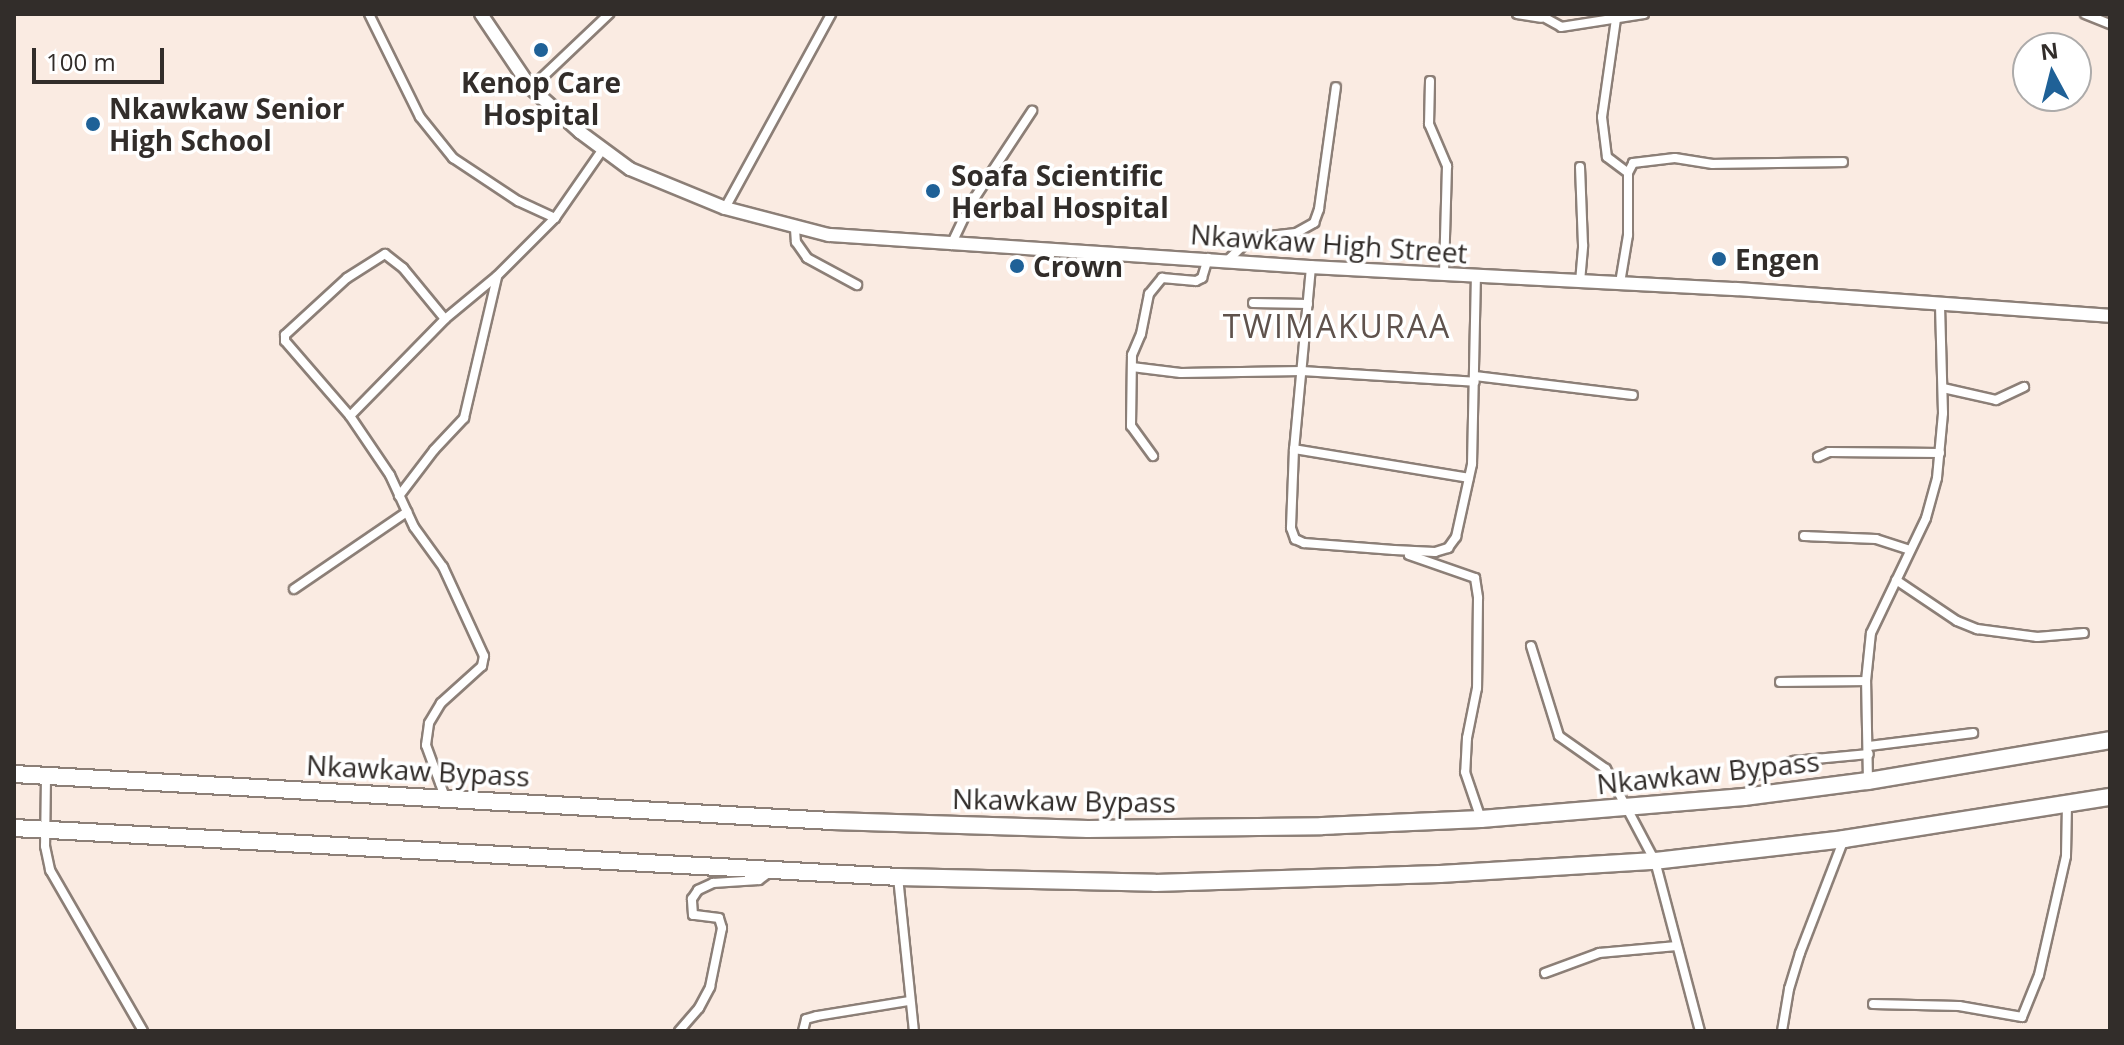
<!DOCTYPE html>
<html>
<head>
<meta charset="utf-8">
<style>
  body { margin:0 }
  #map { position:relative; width:2124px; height:1045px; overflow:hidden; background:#faebe2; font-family:"Open Sans",sans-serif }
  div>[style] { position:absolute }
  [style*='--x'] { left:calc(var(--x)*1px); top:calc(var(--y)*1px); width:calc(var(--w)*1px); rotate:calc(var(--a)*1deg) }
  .roads { filter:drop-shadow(2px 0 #8c7f77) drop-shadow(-2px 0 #8c7f77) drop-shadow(0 2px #8c7f77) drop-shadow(0 -2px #8c7f77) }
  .street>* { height:8px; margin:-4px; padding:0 4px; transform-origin:4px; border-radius:4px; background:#fff }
  .secondary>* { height:12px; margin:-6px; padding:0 6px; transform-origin:6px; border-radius:6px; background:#fff }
  .highway>* { height:16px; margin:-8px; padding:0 8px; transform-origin:8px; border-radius:8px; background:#fff }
  .dots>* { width:22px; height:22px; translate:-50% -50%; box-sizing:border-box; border:4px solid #fff; border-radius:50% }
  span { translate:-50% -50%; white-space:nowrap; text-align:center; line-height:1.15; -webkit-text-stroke:7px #fff; paint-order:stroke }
  .poi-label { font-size:28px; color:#322d2a; font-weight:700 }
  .left { translate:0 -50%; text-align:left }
  .street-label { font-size:28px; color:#322d2a }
  .quarter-label { font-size:32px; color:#5f524c; letter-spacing:2px }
  .frame { position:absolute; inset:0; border:16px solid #322d2a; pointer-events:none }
  .north { position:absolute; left:2012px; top:32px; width:80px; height:80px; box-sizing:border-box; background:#fff; border:2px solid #adabaa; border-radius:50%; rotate:353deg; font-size:22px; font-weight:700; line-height:32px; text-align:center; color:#322d2a }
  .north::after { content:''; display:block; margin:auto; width:28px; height:36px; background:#1f6197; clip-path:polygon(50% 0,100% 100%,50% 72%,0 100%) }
  .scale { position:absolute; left:32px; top:48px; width:132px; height:36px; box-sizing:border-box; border:4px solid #322d2a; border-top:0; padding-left:10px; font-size:24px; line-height:28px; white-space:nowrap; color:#322d2a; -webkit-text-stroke:6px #fff; paint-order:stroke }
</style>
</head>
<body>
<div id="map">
  <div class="roads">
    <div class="street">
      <i style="--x:369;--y:14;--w:115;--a:63.7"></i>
      <i style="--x:420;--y:117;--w:53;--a:51.2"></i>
      <i style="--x:453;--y:158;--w:78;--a:33.5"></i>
      <i style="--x:518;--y:201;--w:41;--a:24.7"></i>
      <i style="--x:1517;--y:14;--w:24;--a:9"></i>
      <i style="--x:1538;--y:14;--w:26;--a:29"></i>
      <i style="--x:1561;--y:27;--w:84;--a:-8.9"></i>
      <i style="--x:2085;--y:14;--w:27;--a:22"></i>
      <i style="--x:1616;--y:19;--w:99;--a:98.1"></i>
      <i style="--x:1602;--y:117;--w:40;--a:82.9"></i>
      <i style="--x:1607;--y:157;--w:26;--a:37"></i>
      <i style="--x:1430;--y:81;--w:43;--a:91.3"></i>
      <i style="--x:1429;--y:124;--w:46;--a:66.8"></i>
      <i style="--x:1447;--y:166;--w:107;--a:91.6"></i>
      <i style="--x:531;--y:88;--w:108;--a:-43.5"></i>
      <i style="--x:725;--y:208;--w:221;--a:-61.3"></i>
      <i style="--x:795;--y:229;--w:13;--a:86"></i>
      <i style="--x:796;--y:242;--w:19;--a:55"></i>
      <i style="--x:807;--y:258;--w:57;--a:28.4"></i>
      <i style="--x:951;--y:245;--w:44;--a:-64.6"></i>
      <i style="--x:970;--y:205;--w:113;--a:-56.6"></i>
      <i style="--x:1228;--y:260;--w:32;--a:-44"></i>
      <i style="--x:1251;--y:238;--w:45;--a:-6.3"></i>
      <i style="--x:1296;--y:233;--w:21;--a:-29"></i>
      <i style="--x:1314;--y:223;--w:15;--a:-70"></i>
      <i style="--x:1319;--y:209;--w:123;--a:-82.1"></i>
      <i style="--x:1311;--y:267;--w:183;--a:95.3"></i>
      <i style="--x:1294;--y:449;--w:79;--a:92.2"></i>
      <i style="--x:1291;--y:528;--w:12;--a:70"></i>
      <i style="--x:1295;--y:539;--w:10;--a:24"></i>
      <i style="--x:1304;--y:543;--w:90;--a:4.4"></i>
      <i style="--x:1394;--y:550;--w:41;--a:2.8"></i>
      <i style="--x:1435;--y:552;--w:14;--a:-17"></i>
      <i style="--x:1448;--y:548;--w:14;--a:-54"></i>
      <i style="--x:1456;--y:537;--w:75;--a:-77.6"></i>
      <i style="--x:1472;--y:464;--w:188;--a:-88.8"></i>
      <i style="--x:1580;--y:282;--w:37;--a:-85"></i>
      <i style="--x:1583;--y:245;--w:78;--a:-92.2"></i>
      <i style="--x:1620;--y:283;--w:49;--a:-80.5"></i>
      <i style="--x:1628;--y:235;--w:62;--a:-90"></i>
      <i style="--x:1628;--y:173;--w:11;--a:-63"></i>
      <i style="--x:1633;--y:163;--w:42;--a:-6.8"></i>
      <i style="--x:1675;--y:158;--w:38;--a:9"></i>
      <i style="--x:1713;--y:164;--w:130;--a:-0.9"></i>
      <i style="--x:1253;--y:303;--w:55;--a:1"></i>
      <i style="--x:1132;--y:367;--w:49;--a:7"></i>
      <i style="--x:1181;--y:373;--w:121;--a:-0.9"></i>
      <i style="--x:1302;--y:371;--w:173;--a:3.6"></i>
      <i style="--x:1475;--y:376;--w:159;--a:6.9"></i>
      <i style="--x:1943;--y:388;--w:54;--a:12.8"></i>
      <i style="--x:1996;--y:400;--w:31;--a:-25"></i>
      <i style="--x:350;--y:416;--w:99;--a:-130.9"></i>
      <i style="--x:285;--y:341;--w:6;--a:-90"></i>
      <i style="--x:285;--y:335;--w:84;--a:-42.6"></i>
      <i style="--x:347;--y:278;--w:45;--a:-32.3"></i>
      <i style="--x:385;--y:254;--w:23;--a:38"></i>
      <i style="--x:403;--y:268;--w:66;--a:50.5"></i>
      <i style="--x:1294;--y:449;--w:177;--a:9.4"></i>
      <i style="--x:1153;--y:456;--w:37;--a:-126"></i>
      <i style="--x:1131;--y:426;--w:71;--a:-89.2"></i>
      <i style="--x:1132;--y:355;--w:23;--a:-67"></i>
      <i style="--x:1141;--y:334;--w:41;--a:-78.7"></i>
      <i style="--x:1149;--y:294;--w:21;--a:-51"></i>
      <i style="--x:1162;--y:278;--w:34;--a:5"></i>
      <i style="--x:1196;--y:281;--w:7;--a:-27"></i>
      <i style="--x:1202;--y:278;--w:21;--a:-73"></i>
      <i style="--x:1818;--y:457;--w:12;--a:-24"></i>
      <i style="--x:1829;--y:452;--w:111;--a:0.5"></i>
      <i style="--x:399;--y:496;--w:58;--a:-52.7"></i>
      <i style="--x:434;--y:450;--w:44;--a:-46.8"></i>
      <i style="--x:464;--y:418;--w:145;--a:-76.8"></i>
      <i style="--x:1804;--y:536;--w:72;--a:2.4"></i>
      <i style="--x:1876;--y:539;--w:35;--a:18"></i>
      <i style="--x:1409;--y:555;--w:70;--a:19.2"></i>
      <i style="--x:1475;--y:578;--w:20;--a:81"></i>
      <i style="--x:1478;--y:598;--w:90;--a:90.6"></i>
      <i style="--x:1477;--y:688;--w:51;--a:101.3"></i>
      <i style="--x:1467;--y:738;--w:34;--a:93"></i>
      <i style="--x:1465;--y:772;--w:50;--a:71.2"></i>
      <i style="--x:1896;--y:580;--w:73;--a:33.9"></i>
      <i style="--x:1957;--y:621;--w:22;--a:22"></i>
      <i style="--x:1977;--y:629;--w:61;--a:7.6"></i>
      <i style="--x:2037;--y:637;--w:47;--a:-4.9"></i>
      <i style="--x:294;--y:589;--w:137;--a:-34.3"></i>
      <i style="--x:1531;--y:646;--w:94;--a:72.7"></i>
      <i style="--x:1559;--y:736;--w:57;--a:35.1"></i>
      <i style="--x:1606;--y:769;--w:104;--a:62"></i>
      <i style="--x:1655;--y:861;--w:176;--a:75.2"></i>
      <i style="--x:1780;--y:682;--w:86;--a:-0.7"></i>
      <i style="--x:1869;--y:746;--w:105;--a:-7.1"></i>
      <i style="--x:1757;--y:775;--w:40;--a:-21"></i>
      <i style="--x:1794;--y:761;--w:75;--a:-5.3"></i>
      <i style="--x:46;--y:777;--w:69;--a:90.8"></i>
      <i style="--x:45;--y:846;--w:25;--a:78"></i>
      <i style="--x:50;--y:870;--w:186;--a:60"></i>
      <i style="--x:1868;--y:781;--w:100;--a:-91.1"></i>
      <i style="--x:1866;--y:681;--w:48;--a:-84.1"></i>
      <i style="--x:1871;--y:633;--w:127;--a:-64.4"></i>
      <i style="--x:1926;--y:518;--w:41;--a:-74.6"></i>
      <i style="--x:1937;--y:478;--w:65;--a:-84.7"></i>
      <i style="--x:1943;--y:413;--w:108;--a:-91.6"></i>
      <i style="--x:445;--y:797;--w:55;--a:-110.1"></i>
      <i style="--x:426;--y:745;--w:22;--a:-82"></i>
      <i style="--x:429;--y:723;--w:23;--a:-59"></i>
      <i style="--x:441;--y:703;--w:55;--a:-42.1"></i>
      <i style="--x:482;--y:666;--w:10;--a:-79"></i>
      <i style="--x:484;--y:656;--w:98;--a:-114.7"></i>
      <i style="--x:443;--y:567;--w:49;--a:-125.9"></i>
      <i style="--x:414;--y:527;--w:57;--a:-114.8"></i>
      <i style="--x:390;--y:475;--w:71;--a:-124.1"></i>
      <i style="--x:350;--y:416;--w:136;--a:-45.6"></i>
      <i style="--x:445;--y:319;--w:67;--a:-39.6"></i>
      <i style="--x:497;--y:276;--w:82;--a:-45"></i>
      <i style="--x:555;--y:218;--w:84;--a:-55.2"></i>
      <i style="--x:898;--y:877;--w:155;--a:84.1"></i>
      <i style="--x:1545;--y:973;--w:58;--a:-20.3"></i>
      <i style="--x:1599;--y:953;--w:78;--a:-5.1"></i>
      <i style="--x:1873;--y:1004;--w:86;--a:1.3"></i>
      <i style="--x:1959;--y:1006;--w:64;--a:9.9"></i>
      <i style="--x:2022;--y:1017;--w:45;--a:-68"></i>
      <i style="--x:2039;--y:975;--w:122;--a:-77.2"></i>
      <i style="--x:2066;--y:856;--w:50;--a:-88.9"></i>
      <i style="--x:679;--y:1031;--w:30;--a:-49"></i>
      <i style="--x:699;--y:1008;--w:24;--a:-62"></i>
      <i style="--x:710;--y:987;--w:60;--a:-78.5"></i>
      <i style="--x:722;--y:928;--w:10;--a:-107"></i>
      <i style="--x:719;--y:918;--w:26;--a:-173"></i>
      <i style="--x:693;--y:915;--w:16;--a:-94"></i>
      <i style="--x:692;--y:899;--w:11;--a:-56"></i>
      <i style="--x:698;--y:890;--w:17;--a:-25"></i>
      <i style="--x:713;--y:883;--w:46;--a:-3.7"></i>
      <i style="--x:759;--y:880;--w:15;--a:-37"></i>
      <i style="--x:803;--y:1031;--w:12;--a:-76"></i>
      <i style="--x:806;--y:1019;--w:11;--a:-15"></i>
      <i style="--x:817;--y:1016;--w:93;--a:-9.3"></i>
      <i style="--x:1782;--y:1031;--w:43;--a:-80.5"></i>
      <i style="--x:1789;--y:989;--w:38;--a:-73"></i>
      <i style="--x:1800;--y:953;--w:122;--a:-68.9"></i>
    </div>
    <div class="secondary">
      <i style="--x:481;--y:14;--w:89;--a:56"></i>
      <i style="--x:531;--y:88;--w:66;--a:41.9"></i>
      <i style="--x:580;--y:132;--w:62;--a:36.5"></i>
      <i style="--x:630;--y:169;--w:103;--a:22.3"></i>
      <i style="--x:725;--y:208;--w:107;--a:14.6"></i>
      <i style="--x:829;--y:235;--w:483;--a:3.8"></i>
      <i style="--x:1311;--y:267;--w:426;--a:3"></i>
      <i style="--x:1736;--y:289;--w:375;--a:4.1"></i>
    </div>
    <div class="highway">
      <i style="--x:14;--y:774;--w:819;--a:3.29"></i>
      <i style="--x:832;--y:821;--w:256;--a:1.8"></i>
      <i style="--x:1088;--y:829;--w:234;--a:-0.7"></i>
      <i style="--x:1322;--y:826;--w:159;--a:-2.5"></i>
      <i style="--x:1481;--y:819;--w:264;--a:-4.8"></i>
      <i style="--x:1744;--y:797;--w:125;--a:-7.4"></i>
      <i style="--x:1868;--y:781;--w:245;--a:-9.6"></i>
      <i style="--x:14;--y:828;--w:885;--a:3.17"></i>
      <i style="--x:898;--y:877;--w:257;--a:1.3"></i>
      <i style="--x:1155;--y:883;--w:285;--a:-1.8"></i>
      <i style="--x:1440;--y:874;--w:215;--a:-3.5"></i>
      <i style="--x:1655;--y:861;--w:190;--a:-6.6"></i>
      <i style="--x:1844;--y:839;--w:269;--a:-9"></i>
    </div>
  </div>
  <div class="dots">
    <i style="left:541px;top:50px;background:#1f6197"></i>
    <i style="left:93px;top:124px;background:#1f6197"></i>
    <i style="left:933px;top:191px;background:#1f6197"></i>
    <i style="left:1719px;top:259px;background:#1f6197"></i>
    <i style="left:1017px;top:266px;background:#1f6197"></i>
  </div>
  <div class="poi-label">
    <span style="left:541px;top:98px">Kenop Care<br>Hospital</span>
    <span class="left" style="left:109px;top:124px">Nkawkaw Senior<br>High School</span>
    <span class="left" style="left:951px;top:191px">Soafa Scientific<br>Herbal Hospital</span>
    <span class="left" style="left:1735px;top:259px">Engen</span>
    <span class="left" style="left:1033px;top:266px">Crown</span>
  </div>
  <div class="street-label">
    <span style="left:1329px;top:243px;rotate:4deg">Nkawkaw High Street</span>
    <span style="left:418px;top:770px;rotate:3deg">Nkawkaw Bypass</span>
    <span style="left:1708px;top:772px;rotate:-6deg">Nkawkaw Bypass</span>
    <span style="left:1064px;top:800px;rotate:1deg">Nkawkaw Bypass</span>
  </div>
  <div class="quarter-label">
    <span style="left:1337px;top:326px">TWIMAKURAA</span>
  </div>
  <div class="frame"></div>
  <div class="north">N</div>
  <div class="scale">100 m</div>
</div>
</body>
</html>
